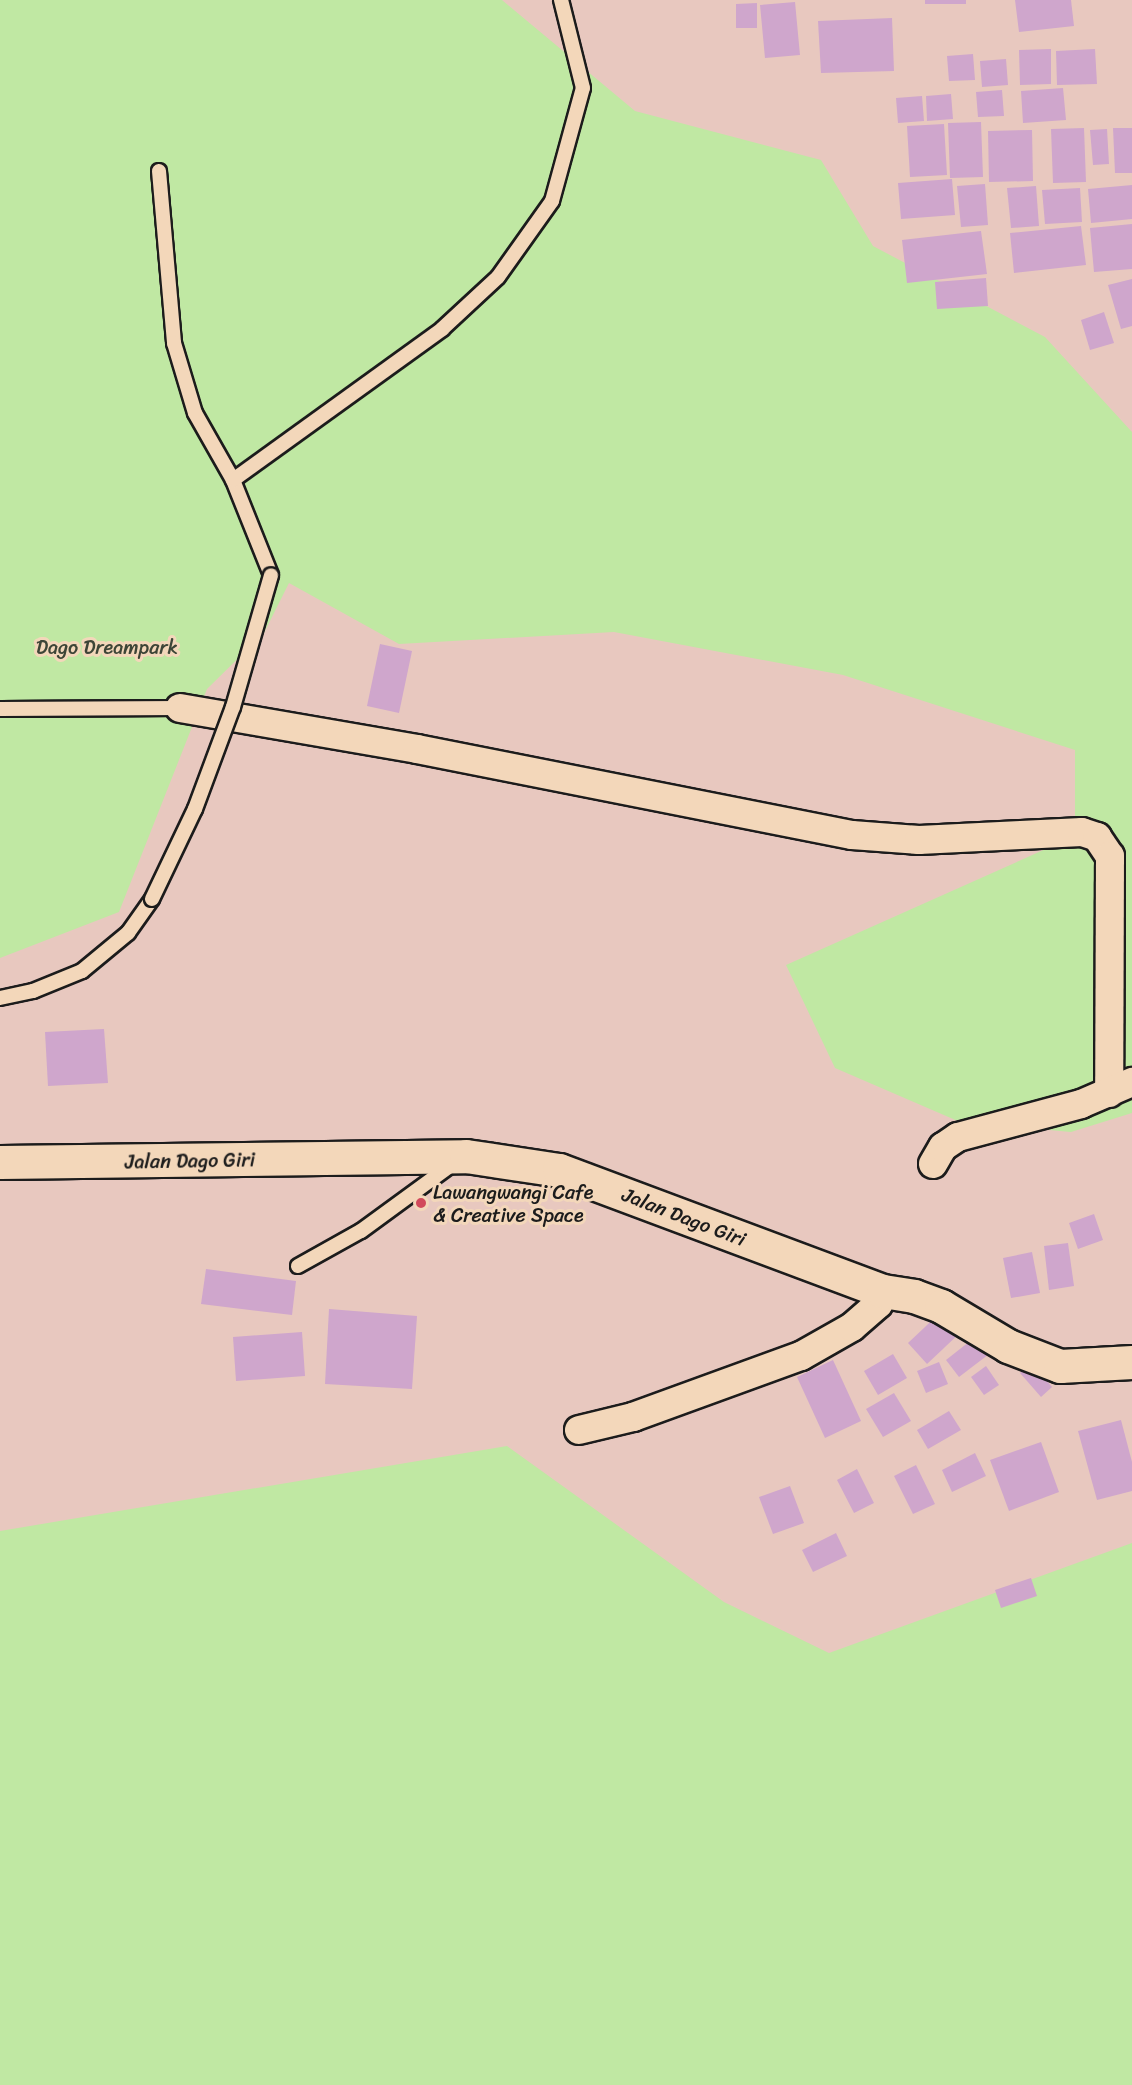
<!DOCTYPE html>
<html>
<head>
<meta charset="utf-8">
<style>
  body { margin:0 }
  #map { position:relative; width:1132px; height:2085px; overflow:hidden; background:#e8c8bf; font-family:Sriracha,sans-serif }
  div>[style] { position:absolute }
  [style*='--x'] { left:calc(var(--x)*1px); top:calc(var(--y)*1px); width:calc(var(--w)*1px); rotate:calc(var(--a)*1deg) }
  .green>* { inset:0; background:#c0e8a3 }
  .building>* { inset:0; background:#cfa6cc }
  .roads { filter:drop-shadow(2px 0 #1c1c1c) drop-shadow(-2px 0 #1c1c1c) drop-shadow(0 2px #1c1c1c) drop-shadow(0 -2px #1c1c1c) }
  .lane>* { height:14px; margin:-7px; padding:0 7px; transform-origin:7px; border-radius:7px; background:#f3d7ba }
  .street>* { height:28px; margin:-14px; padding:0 14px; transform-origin:14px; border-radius:14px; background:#f3d7ba }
  .secondary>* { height:33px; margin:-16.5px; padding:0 16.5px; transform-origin:16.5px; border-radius:16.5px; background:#f3d7ba }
  .bridges { filter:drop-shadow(2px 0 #1c1c1c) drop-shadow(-2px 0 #1c1c1c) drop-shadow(0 2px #1c1c1c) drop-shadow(0 -2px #1c1c1c) }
  .lane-bridge>* { height:14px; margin:-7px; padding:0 7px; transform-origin:7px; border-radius:7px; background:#f3d7ba }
  .dots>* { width:16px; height:16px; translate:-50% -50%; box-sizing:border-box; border:3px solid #f3d7ba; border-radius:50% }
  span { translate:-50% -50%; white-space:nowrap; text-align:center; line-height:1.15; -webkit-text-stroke:6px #f3d7ba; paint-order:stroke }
  .park-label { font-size:20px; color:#3d4537 }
  .street-label { font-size:20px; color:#1c1c1c }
  .poi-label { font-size:20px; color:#1c1c1c }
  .left { translate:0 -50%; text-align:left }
</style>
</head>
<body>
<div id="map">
  <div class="green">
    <i style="clip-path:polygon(0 0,502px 0,635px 111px,821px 160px,873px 246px,1045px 337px,1132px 432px,1132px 1113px,1071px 1132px,960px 1122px,835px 1068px,786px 965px,1075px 836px,1075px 750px,843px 675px,614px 632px,399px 644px,289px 583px,264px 633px,207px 689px,119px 912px,0 958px)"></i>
    <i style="clip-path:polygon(507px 1446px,724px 1602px,829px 1653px,1132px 1543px,1132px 2085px,0 2085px,0 1531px)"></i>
  </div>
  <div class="building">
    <i style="clip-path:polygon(925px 0,966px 0,966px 4px,925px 4px)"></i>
    <i style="clip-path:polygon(1015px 0,1071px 0,1074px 26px,1019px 32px)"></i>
    <i style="clip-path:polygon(795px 2px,800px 55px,765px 58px,760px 5px)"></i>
    <i style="clip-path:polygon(757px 3px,757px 28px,736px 28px,736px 4px)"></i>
    <i style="clip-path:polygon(892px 18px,894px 71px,821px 73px,818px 21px)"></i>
    <i style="clip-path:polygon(1051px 49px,1051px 84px,1020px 85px,1019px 50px)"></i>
    <i style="clip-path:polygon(1095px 49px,1097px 84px,1057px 85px,1056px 51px)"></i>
    <i style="clip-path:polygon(973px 54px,975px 80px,949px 81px,947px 56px)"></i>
    <i style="clip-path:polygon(1006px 59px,1008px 85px,982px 87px,980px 61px)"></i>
    <i style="clip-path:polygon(1063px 88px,1066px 120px,1023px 123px,1021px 91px)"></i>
    <i style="clip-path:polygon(1002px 90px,1004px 116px,978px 117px,976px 92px)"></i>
    <i style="clip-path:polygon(951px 94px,953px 119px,927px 121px,926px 96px)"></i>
    <i style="clip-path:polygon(922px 96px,924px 121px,898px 123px,896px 98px)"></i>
    <i style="clip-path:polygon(981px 122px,983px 177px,950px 178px,948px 123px)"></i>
    <i style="clip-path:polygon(944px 124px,947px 175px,910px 177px,907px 126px)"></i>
    <i style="clip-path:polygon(1084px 128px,1086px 182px,1053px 183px,1051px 129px)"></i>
    <i style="clip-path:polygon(1113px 128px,1132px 128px,1132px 173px,1115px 173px)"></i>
    <i style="clip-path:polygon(1107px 129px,1109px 164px,1093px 165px,1090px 130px)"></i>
    <i style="clip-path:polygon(1032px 130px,1033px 181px,989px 182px,988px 131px)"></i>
    <i style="clip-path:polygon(952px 179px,955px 215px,901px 219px,898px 183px)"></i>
    <i style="clip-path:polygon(985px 184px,988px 225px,961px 227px,957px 186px)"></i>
    <i style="clip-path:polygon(1132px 185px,1132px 219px,1091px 223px,1088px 189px)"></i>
    <i style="clip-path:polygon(1036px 186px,1039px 226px,1011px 228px,1007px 188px)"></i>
    <i style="clip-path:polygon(1080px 188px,1082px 222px,1045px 224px,1042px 190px)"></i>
    <i style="clip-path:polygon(1132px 224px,1132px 269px,1094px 272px,1090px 228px)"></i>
    <i style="clip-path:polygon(1081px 226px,1086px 265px,1014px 273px,1010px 233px)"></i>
    <i style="clip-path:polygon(981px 231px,987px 274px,907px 283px,902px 240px)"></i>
    <i style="clip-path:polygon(986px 278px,988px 306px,937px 309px,935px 282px)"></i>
    <i style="clip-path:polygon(1132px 279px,1132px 326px,1121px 329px,1108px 285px)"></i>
    <i style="clip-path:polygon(1104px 312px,1114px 343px,1090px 350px,1081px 320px)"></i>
    <i style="clip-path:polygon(380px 644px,412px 651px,399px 713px,367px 706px)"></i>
    <i style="clip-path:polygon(104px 1029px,108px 1083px,48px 1086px,45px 1032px)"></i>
    <i style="clip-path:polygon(1094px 1214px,1103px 1240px,1078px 1249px,1069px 1223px)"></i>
    <i style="clip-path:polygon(1068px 1243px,1074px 1286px,1049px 1290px,1044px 1246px)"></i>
    <i style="clip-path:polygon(1032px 1252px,1040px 1293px,1011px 1298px,1003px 1258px)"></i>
    <i style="clip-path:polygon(206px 1269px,296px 1281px,292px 1315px,201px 1304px)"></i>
    <i style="clip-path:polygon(329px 1309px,417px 1316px,412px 1389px,325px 1384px)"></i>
    <i style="clip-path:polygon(943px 1310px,962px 1331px,927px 1364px,908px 1343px)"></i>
    <i style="clip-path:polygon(302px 1332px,305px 1376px,236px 1381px,233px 1337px)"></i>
    <i style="clip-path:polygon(979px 1334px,993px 1351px,959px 1377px,946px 1360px)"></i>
    <i style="clip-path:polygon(893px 1354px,907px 1378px,878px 1395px,864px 1371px)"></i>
    <i style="clip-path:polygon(833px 1360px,861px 1421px,825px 1438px,797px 1377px)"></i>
    <i style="clip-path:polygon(939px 1362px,948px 1384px,926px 1393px,917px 1371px)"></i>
    <i style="clip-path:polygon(1032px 1363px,1052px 1387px,1041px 1397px,1020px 1373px)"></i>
    <i style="clip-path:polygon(986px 1366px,999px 1385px,984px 1395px,971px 1377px)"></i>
    <i style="clip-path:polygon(894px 1393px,911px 1421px,883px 1437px,866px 1409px)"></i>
    <i style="clip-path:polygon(949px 1411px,961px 1430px,928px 1449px,917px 1430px)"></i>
    <i style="clip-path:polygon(1121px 1420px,1132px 1462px,1132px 1491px,1097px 1500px,1078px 1431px)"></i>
    <i style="clip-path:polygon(1041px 1442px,1059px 1492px,1009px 1511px,990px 1460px)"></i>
    <i style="clip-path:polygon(975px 1453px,986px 1476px,952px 1492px,942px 1470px)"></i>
    <i style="clip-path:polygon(916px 1465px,935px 1504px,913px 1514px,894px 1476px)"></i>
    <i style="clip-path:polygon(857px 1469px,874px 1503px,854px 1513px,837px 1480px)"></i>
    <i style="clip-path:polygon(790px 1486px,804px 1523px,773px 1534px,759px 1497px)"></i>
    <i style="clip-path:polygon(836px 1533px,847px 1556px,813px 1572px,802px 1550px)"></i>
    <i style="clip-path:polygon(1031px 1578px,1037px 1596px,1001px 1608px,995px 1590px)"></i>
  </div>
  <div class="roads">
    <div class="lane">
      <i style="--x:159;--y:171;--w:173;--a:85"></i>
      <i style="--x:174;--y:343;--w:73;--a:73.3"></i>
      <i style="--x:195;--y:413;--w:77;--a:60.4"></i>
      <i style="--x:271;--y:575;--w:102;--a:-111.8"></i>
      <i style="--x:233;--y:480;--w:258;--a:-35.8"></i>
      <i style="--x:442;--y:329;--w:76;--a:-42.9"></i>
      <i style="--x:498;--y:277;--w:93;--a:-54.6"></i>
      <i style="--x:552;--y:201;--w:117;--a:-74.7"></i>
      <i style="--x:583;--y:88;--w:91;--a:-104"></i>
      <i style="--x:0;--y:709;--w:180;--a:-0.3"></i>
      <i style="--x:0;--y:998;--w:34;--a:-12"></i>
      <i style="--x:33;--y:991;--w:53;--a:-22.2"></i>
      <i style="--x:82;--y:971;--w:60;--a:-39.6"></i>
      <i style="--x:128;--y:933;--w:42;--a:-54.8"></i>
      <i style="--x:298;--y:1266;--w:72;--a:-29.1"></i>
      <i style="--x:361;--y:1231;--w:115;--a:-36.2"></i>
    </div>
    <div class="street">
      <i style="--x:180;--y:708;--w:241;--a:9.8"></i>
      <i style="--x:417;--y:749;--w:443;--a:11.2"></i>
      <i style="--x:852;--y:835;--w:67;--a:4.3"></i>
      <i style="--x:919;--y:840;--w:163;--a:-2.8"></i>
      <i style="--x:1082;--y:832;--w:16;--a:18"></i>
      <i style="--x:1097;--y:837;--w:23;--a:56"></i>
      <i style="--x:1110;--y:856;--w:237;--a:90.2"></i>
      <i style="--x:933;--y:1164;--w:20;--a:-60"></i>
      <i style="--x:943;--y:1147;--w:18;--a:-34"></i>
      <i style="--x:958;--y:1137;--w:127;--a:-15"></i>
      <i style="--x:1081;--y:1104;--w:56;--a:-23.3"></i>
      <i style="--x:579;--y:1430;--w:56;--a:-13.5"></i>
      <i style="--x:633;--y:1417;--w:179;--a:-20"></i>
      <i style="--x:801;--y:1356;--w:59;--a:-29.6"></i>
      <i style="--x:852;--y:1327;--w:35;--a:-41"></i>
      <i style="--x:878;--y:1304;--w:14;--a:-69"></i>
    </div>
    <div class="secondary">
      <i style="--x:0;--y:1162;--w:466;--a:-0.7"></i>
      <i style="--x:466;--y:1156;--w:94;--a:8.6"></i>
      <i style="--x:559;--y:1170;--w:346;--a:20.5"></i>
      <i style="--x:883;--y:1291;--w:31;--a:9"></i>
      <i style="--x:914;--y:1296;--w:29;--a:20"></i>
      <i style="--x:941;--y:1306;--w:78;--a:30.8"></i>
      <i style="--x:1008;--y:1346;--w:56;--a:21"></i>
      <i style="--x:1060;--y:1366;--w:72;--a:-3.2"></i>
    </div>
  </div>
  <div class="bridges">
    <div class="lane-bridge">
      <i style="--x:152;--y:899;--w:100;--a:-64.5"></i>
      <i style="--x:195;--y:809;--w:109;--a:-69.6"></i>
      <i style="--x:233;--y:707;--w:137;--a:-73.9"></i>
    </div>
  </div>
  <div class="dots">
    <i style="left:421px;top:1203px;background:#d1495b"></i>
  </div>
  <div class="park-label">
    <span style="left:107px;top:647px">Dago Dreampark</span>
  </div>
  <div class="street-label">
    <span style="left:190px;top:1161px;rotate:-1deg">Jalan Dago Giri</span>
    <span style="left:684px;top:1217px;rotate:21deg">Jalan Dago Giri</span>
  </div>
  <div class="poi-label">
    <span class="left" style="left:433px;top:1204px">Lawangwangi Cafe<br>&amp; Creative Space</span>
  </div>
</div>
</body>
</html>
